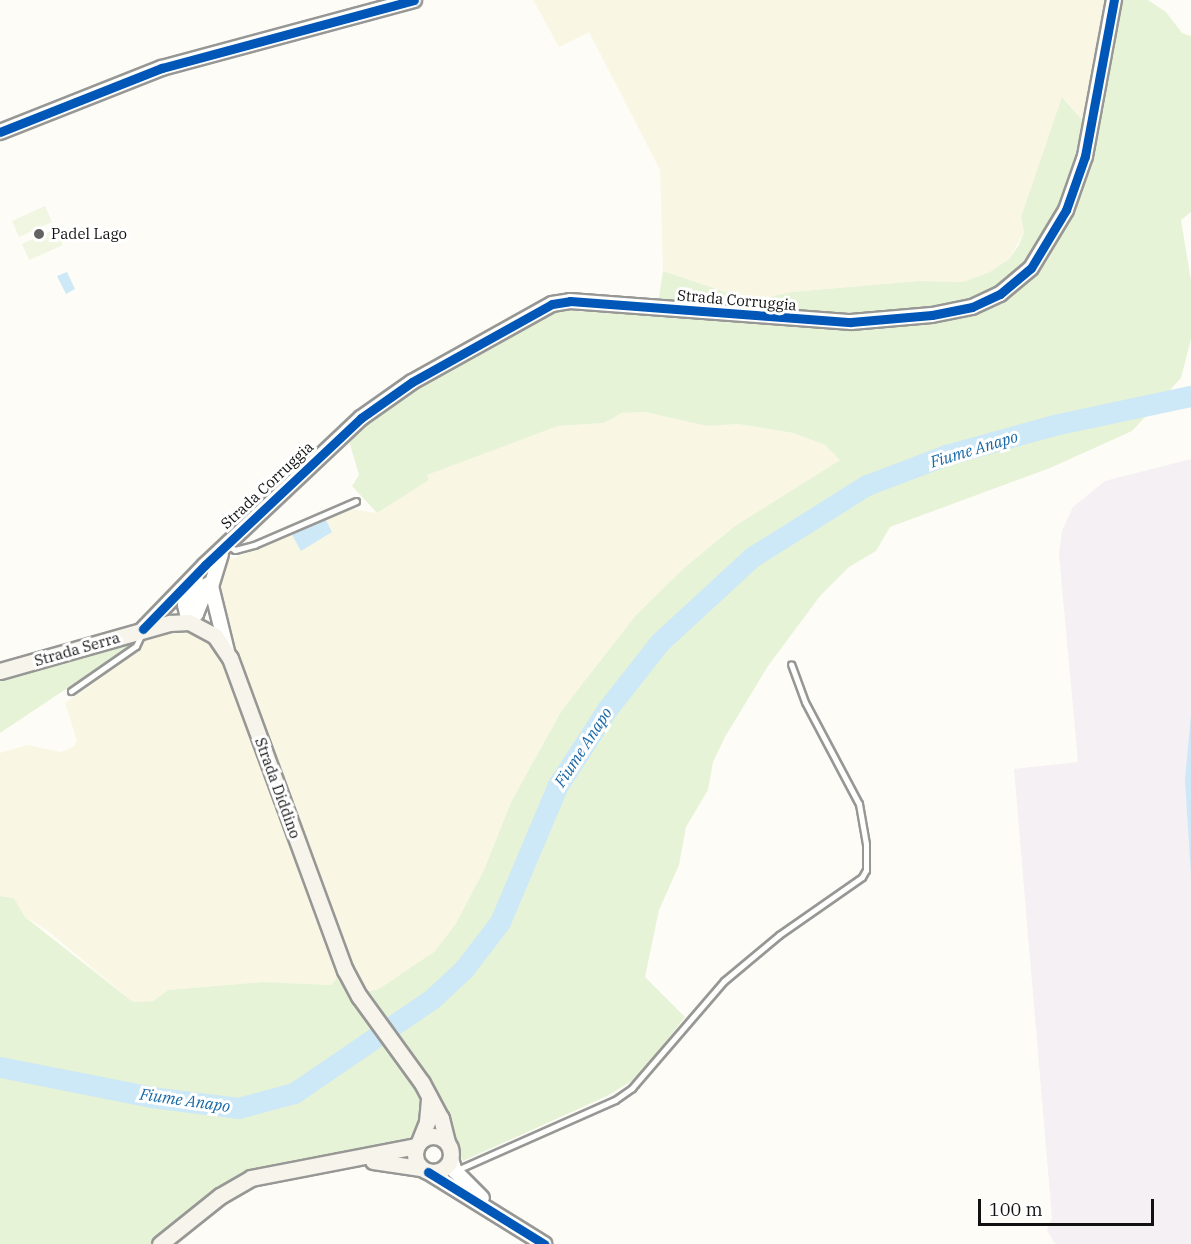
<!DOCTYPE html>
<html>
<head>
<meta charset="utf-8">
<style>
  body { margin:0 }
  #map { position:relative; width:1191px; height:1244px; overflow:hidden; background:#fdfcf7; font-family:"IBM Plex Serif",serif }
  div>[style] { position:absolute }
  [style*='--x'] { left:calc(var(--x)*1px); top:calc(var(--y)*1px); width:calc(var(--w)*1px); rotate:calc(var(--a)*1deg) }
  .industrial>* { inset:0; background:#f5f0f3 }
  .farmland>* { inset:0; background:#f9f7e4 }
  .green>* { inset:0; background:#e7f3d7 }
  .pitch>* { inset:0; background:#f0f6e1 }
  .water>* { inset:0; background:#cde8f7 }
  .river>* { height:21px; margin:-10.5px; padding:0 10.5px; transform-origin:10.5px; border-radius:10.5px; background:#cde8f7 }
  .roads { filter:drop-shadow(2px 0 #979795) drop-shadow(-2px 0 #979795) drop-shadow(0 2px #979795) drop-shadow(0 -2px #979795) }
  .service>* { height:5px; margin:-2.5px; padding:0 2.5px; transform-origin:2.5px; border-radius:2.5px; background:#fffffe }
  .tertiary>* { height:14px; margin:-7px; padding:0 7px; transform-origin:7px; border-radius:7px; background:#fffffe }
  .secondary>* { height:15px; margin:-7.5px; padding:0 7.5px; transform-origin:7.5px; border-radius:7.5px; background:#f6f4eb }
  .secondary>.ring { margin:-7.5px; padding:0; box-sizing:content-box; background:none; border:15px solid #f6f4eb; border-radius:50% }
  .cycleway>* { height:9px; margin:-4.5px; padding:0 4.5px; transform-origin:4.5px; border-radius:4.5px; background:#0057b8 }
  .dots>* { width:16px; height:16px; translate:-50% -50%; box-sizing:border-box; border:3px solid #fff; border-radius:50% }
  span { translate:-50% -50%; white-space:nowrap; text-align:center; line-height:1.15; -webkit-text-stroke:6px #fff; paint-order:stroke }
  .poi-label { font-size:15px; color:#111 }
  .left { translate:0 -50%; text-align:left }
  .street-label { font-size:15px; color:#111 }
  .water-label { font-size:16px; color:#1768a6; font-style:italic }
  .scale { position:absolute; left:978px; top:1199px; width:176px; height:27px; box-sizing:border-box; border:3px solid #111; border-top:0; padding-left:8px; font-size:18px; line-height:21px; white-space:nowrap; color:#111; -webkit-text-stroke:4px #fff; paint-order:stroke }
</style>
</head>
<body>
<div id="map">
  <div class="industrial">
    <i style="clip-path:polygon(1191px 459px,1191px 1244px,1055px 1244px,1047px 1230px,1052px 1218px,1014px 769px,1078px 762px,1059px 554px,1062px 531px,1073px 507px,1105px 481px)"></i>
  </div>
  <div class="farmland">
    <i style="clip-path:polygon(533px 0,1105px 0,1083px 121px,1063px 97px,1021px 217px,1024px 232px,1009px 259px,991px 272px,963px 282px,919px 281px,791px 292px,752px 301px,663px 271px,660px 170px,589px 32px,559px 47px)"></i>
    <i style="clip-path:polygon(645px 412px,707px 426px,738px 424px,793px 433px,825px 445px,840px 460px,735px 526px,684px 568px,636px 615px,562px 710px,511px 802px,484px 870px,455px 925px,434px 952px,404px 976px,379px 989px,366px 992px,353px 968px,218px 609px,215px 584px,227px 556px,232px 559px,292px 535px,301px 550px,332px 532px,325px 518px,350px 509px,377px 513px,429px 479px,426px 475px,558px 426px,604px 423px,622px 413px)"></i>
    <i style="clip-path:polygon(181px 629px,199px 634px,220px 657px,339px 975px,331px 985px,263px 982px,168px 990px,153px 1001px,133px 1002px,48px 931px,25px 917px,14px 898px,0 896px,0 753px,27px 745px,61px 752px,73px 747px,77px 741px,65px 703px,130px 657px,148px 635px)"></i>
  </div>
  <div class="green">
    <i style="clip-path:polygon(1121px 0,1148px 0,1166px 12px,1182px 33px,1191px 36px,1191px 212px,1181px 220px,1191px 281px,1191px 339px,1181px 378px,1132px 431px,1050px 468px,890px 527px,876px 551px,849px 567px,820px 596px,768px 666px,725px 737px,713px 762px,708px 790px,686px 827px,679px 865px,659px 910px,645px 977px,685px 1017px,638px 1077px,607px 1096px,463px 1161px,451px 1135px,417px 1087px,423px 1108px,417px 1131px,408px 1139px,397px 1145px,294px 1160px,249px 1171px,218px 1188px,151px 1244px,0 1244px,0 896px,14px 898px,25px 917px,133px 1002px,153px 1001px,168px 990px,263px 982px,331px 985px,339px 975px,353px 968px,366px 992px,379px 989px,434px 952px,455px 925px,484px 870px,511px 802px,562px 710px,636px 615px,684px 568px,735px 526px,840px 460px,825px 445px,793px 433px,738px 424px,707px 426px,645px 412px,622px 413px,604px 423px,558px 426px,427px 475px,429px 480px,377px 513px,352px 486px,359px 475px,349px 441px,359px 429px,414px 389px,534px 320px,560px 310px,855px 328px,973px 316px,999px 303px,1029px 279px,1044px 260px,1083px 189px)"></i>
    <i style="clip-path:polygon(1062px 97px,1083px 121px,1067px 190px,1045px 235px,1024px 262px,1004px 282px,971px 301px,860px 316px,658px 303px,663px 271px,752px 301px,791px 292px,919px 281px,963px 282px,990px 272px,1009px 259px,1019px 245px,1024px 232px,1021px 217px)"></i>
    <i style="clip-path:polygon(129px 641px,129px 647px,0 733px,0 676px)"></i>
  </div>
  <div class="pitch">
    <i style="clip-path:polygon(45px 206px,52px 222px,19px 237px,12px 221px)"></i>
    <i style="clip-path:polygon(55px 229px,63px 245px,29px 260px,22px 244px)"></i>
  </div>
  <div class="water">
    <i style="clip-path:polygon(67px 272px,75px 289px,66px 294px,57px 276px)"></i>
    <i style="clip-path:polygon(325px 518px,332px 532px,301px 551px,292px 535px)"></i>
    <i style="clip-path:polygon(1191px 714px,1191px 875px,1185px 780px)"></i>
  </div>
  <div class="river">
    <i style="--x:0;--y:1067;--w:154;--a:11.2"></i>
    <i style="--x:151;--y:1097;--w:88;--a:7.2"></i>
    <i style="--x:238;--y:1108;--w:58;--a:-15"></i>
    <i style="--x:294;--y:1093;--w:167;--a:-34.3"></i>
    <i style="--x:432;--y:999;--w:44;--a:-43.2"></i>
    <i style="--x:464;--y:969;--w:59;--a:-52.5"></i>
    <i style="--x:500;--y:922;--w:149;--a:-67.1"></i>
    <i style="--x:558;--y:785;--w:92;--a:-57"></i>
    <i style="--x:608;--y:708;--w:84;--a:-51.8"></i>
    <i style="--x:660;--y:642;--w:125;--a:-42.7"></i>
    <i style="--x:752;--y:557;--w:136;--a:-32.1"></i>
    <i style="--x:867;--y:485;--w:85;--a:-20.8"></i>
    <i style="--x:946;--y:455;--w:112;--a:-15.5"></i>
    <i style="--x:1054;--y:425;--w:140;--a:-12"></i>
  </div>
  <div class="roads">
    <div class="service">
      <i style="--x:227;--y:545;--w:9;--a:32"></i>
      <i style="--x:235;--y:550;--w:20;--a:-15"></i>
      <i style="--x:254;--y:545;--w:111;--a:-23.3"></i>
      <i style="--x:71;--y:691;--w:79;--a:-34.7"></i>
      <i style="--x:136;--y:646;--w:14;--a:-65"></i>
      <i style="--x:457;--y:1170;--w:173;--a:-23.9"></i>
      <i style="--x:615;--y:1100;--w:21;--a:-35"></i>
      <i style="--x:632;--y:1088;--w:141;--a:-49.3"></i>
      <i style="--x:724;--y:981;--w:72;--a:-39.9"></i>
      <i style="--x:779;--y:935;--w:101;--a:-34.9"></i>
      <i style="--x:862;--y:877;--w:8;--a:-60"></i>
      <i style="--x:866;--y:870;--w:26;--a:-90"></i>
      <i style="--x:866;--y:844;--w:41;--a:-99.9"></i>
      <i style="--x:859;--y:804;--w:115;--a:-117.9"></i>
      <i style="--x:805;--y:702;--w:40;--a:-110.2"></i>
    </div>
    <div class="tertiary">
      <i style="--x:0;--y:132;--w:174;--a:-21.6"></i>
      <i style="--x:162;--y:68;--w:261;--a:-15.1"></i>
      <i style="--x:221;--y:554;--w:34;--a:107"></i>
      <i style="--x:211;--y:586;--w:67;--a:76.2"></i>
      <i style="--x:196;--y:580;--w:27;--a:114"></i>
      <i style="--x:185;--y:605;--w:17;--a:77"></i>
      <i style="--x:189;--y:622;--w:11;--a:-49"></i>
      <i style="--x:196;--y:614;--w:32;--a:-68"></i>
      <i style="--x:143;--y:629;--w:89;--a:-45.9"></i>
      <i style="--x:205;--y:565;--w:214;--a:-43.3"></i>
      <i style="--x:361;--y:418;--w:62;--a:-35.2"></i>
      <i style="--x:412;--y:382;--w:160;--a:-29.1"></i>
      <i style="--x:552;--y:304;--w:18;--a:-9"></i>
      <i style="--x:570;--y:301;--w:282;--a:4.3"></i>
      <i style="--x:851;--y:322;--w:81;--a:-4.9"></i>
      <i style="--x:932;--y:315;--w:41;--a:-11.3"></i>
      <i style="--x:972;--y:307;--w:31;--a:-25"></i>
      <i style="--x:1000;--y:294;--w:40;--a:-40"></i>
      <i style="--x:1031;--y:268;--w:68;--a:-58.9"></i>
      <i style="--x:1066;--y:210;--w:57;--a:-70.6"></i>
      <i style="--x:1085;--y:156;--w:159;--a:-79.5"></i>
      <i style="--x:451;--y:1159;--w:13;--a:72"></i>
      <i style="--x:455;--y:1171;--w:38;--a:45"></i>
      <i style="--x:428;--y:1172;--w:137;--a:31.8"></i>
    </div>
    <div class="secondary">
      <i style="--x:0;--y:671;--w:177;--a:-15.8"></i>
      <i style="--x:170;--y:623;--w:19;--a:-3"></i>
      <i style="--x:189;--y:622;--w:30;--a:28"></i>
      <i style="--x:215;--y:636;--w:27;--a:56"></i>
      <i style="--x:230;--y:658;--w:333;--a:69.8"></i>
      <i style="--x:345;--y:970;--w:30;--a:62"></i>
      <i style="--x:359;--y:996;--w:107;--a:54.1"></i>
      <i style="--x:422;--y:1083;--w:40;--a:62"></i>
      <i style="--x:441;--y:1118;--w:25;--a:76"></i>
      <i class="ring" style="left:415px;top:1136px;width:21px;height:21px"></i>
      <i style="--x:419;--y:1142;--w:22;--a:-68"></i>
      <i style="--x:427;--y:1122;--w:25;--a:-85"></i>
      <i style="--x:373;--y:1161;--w:48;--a:8.5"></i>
      <i style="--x:160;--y:1244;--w:77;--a:-38.7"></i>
      <i style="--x:220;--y:1196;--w:36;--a:-30"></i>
      <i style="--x:251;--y:1178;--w:168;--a:-11"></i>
    </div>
  </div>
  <div class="cycleway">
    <i style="--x:0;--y:132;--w:174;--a:-21.6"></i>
    <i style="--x:162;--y:68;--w:261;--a:-15.1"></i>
    <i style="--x:143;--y:629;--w:89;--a:-45.9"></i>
    <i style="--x:205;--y:565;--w:214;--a:-43.3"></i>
    <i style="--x:361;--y:418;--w:62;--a:-35.2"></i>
    <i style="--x:412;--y:382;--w:160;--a:-29.1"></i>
    <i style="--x:552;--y:304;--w:18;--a:-9"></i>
    <i style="--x:570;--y:301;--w:282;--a:4.3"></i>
    <i style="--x:851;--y:322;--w:81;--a:-4.9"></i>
    <i style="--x:932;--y:315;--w:41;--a:-11.3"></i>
    <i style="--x:972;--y:307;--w:31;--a:-25"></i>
    <i style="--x:1000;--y:294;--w:40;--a:-40"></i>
    <i style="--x:1031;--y:268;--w:68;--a:-58.9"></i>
    <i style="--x:1066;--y:210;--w:57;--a:-70.6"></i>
    <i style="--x:1085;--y:156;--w:159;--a:-79.5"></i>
    <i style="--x:428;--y:1172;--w:137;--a:31.8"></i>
  </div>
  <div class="dots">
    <i style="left:39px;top:234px;background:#646362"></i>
  </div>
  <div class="poi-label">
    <span class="left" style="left:51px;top:234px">Padel Lago</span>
  </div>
  <div class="street-label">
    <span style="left:737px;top:300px;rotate:5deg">Strada Corruggia</span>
    <span style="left:267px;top:485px;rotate:-43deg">Strada Corruggia</span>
    <span style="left:77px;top:649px;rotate:-16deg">Strada Serra</span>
    <span style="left:278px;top:788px;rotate:70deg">Strada Diddino</span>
  </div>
  <div class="water-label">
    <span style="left:974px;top:449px;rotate:-17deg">Fiume Anapo</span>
    <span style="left:583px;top:747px;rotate:-57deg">Fiume Anapo</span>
    <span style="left:185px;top:1100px;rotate:8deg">Fiume Anapo</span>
  </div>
  <div class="scale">100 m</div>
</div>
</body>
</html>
